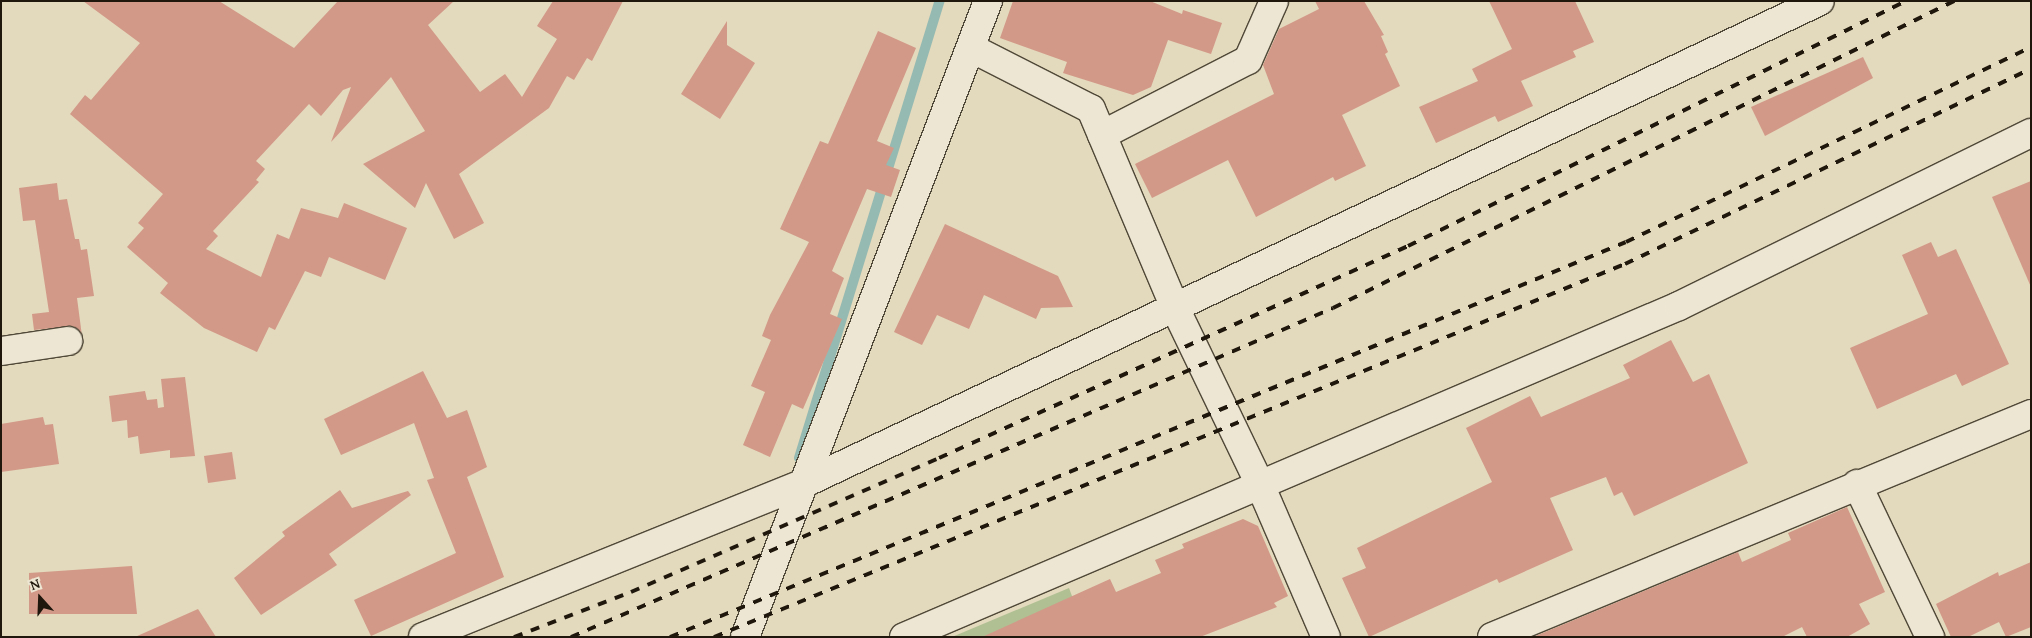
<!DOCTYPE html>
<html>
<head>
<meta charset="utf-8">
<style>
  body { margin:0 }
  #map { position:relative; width:2032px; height:638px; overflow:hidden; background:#e3d9bc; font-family:"Gentium Book Plus",serif }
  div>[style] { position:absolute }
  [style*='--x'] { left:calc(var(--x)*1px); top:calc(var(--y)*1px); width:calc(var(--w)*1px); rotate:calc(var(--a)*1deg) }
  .green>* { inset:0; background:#b0c093 }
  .stream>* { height:10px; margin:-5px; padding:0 5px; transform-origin:5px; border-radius:5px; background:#95bab2 }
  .building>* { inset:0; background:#d29988 }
  .roads { filter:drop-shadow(1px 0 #504838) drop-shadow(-1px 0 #504838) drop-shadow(0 1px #504838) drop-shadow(0 -1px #504838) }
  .minor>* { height:28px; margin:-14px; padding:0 14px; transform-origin:14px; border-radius:14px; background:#ede6d3 }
  .rail>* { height:4px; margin-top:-2px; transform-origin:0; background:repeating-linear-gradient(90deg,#1f170c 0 9px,transparent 0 18px) }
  span { translate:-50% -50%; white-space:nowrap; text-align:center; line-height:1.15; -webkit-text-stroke:4px #ede6d3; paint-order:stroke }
  .frame { position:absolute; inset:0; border:2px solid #1f170c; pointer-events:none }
  .north { position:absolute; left:15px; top:573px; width:50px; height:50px; -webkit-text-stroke:4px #ede6d3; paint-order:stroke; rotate:340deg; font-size:14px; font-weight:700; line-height:20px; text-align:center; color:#1f170c }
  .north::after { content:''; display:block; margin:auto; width:18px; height:22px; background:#1f170c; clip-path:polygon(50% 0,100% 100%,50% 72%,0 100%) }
</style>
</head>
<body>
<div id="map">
  <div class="green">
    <i style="clip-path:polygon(1069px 588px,1087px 637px,952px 637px)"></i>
  </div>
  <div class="stream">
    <i style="--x:799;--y:458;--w:478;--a:-72.9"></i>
  </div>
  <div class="building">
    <i style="clip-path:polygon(83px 1px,219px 1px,294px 48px,338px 1px,454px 1px,428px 25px,480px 92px,505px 74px,522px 97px,557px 39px,537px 26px,553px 1px,623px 1px,592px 61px,587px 58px,574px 80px,567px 76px,549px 108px,459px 174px,484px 223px,454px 239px,426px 183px,415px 208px,363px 164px,425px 131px,391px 77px,331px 142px,351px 87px,343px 90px,321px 116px,309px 104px,256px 161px,265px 169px,256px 180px,259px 182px,213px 231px,218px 236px,206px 249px,261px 277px,277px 234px,289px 239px,301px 208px,338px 218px,344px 203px,407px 228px,385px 280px,329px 257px,321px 277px,305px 271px,275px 330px,269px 327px,257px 352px,204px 328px,160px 293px,168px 283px,127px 247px,144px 228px,138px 223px,163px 194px,70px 114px,85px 95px,91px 100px,140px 43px)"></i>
    <i style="clip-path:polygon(1013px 1px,1150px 1px,1182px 14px,1183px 10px,1222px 23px,1211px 54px,1168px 40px,1151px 87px,1133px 95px,1063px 73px,1067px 62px,1000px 38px)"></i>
    <i style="clip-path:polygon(1315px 1px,1364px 1px,1384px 35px,1381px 36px,1388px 52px,1385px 54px,1400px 86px,1342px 115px,1366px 166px,1335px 181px,1333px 177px,1256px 217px,1228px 160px,1152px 198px,1135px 164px,1274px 94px,1263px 65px,1279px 29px,1319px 9px)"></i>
    <i style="clip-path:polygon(1489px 1px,1575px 1px,1594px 42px,1573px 51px,1576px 57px,1521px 81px,1533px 106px,1498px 122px,1495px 116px,1436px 143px,1419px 107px,1478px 81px,1472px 69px,1512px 49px)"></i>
    <i style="clip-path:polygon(727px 21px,727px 45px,755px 63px,720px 119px,681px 94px)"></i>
    <i style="clip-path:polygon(878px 31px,916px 48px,877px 141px,894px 148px,886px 165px,900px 170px,891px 197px,867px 189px,832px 271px,844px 278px,830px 314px,842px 319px,803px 409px,792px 404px,770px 457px,743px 445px,765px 392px,751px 386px,771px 340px,762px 336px,770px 315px,809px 242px,780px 229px,820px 141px,828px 144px)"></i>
    <i style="clip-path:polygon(1863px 57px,1873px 78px,1765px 136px,1751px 107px)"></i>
    <i style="clip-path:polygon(2031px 181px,2031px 287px,1992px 197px)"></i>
    <i style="clip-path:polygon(57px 183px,59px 200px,67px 199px,75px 239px,79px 239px,81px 250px,87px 249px,94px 296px,77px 298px,82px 336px,73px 326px,34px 330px,32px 314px,49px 312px,35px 220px,23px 221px,19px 188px)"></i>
    <i style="clip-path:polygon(945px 224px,1058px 276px,1073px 307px,1041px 308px,1036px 319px,984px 295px,969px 329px,937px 315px,922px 345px,894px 332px)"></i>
    <i style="clip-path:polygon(1931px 242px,1938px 257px,1956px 249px,2009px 364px,1962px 386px,1956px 374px,1877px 409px,1850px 348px,1928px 314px,1902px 255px)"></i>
    <i style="clip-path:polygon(1671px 340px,1693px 382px,1709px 374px,1748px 463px,1634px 516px,1622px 492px,1614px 496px,1606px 477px,1550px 498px,1573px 550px,1499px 583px,1497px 579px,1369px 637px,1342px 578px,1366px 568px,1357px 548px,1492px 482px,1466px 428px,1530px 396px,1541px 417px,1630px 378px,1623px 365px)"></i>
    <i style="clip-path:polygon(423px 371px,447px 418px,467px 410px,487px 467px,467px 477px,504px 577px,371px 636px,354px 600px,456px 553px,427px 480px,434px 478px,414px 423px,341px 455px,324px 419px)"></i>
    <i style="clip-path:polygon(185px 377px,195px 456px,170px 458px,170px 450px,140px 454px,138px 436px,128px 438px,127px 420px,112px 422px,109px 396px,145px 391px,147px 400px,157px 399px,158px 408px,164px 407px,161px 379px)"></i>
    <i style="clip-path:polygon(43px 417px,45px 425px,53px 424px,59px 464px,1px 472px,1px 424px)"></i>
    <i style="clip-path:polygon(232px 452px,236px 479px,208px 483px,204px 456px)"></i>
    <i style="clip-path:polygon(340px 490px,352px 508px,408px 491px,411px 495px,329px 554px,337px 565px,261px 615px,234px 578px,285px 536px,282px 532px)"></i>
    <i style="clip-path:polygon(1847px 507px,1885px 592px,1859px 604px,1870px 624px,1847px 637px,1807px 637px,1802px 627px,1782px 637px,1533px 637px,1738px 552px,1742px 562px,1791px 540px,1788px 533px)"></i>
    <i style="clip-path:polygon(1243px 519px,1258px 526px,1288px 596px,1274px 603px,1277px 607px,1200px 637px,982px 637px,1110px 579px,1116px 592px,1161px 573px,1155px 560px,1184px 548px,1182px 544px)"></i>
    <i style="clip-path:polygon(2031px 562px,2031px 627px,2006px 637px,1999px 622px,1968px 637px,1951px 637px,1936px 604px,1998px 572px,1999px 576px)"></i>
    <i style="clip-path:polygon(132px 566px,137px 614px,29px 614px,29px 573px)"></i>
    <i style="clip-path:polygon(198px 609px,216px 637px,135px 637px)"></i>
  </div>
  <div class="roads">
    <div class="minor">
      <i style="--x:973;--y:49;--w:132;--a:27"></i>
      <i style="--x:1091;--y:109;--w:218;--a:67.1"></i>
      <i style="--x:1176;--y:310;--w:196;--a:64.3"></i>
      <i style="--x:1261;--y:487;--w:163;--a:66.6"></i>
      <i style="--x:1102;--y:135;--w:164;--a:-27.2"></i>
      <i style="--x:1248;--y:60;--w:64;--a:-66.2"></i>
      <i style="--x:1;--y:351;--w:68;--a:-8.5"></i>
      <i style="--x:1857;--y:484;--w:170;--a:64.5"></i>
      <i style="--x:423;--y:637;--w:414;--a:-22"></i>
      <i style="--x:807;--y:482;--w:1121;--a:-25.4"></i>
      <i style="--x:745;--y:637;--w:681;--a:-69.09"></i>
      <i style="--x:904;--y:637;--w:843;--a:-23.13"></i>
      <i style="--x:1679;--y:306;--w:392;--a:-26.2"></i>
      <i style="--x:1492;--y:637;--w:583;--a:-22.48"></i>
    </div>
  </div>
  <div class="rail">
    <i style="--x:514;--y:637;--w:125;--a:-21"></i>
    <i style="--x:631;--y:592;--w:336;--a:-23.5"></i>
    <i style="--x:939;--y:458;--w:515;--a:-24.32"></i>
    <i style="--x:1408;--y:246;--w:555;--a:-26.2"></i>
    <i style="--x:571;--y:637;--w:830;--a:-23.35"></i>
    <i style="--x:1333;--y:308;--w:693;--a:-26.31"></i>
    <i style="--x:670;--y:637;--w:1034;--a:-22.45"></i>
    <i style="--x:1626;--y:242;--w:449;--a:-25.7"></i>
    <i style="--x:714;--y:637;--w:984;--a:-22.27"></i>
    <i style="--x:1625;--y:264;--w:450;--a:-25.7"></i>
  </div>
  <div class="frame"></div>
  <div class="north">N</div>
</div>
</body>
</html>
